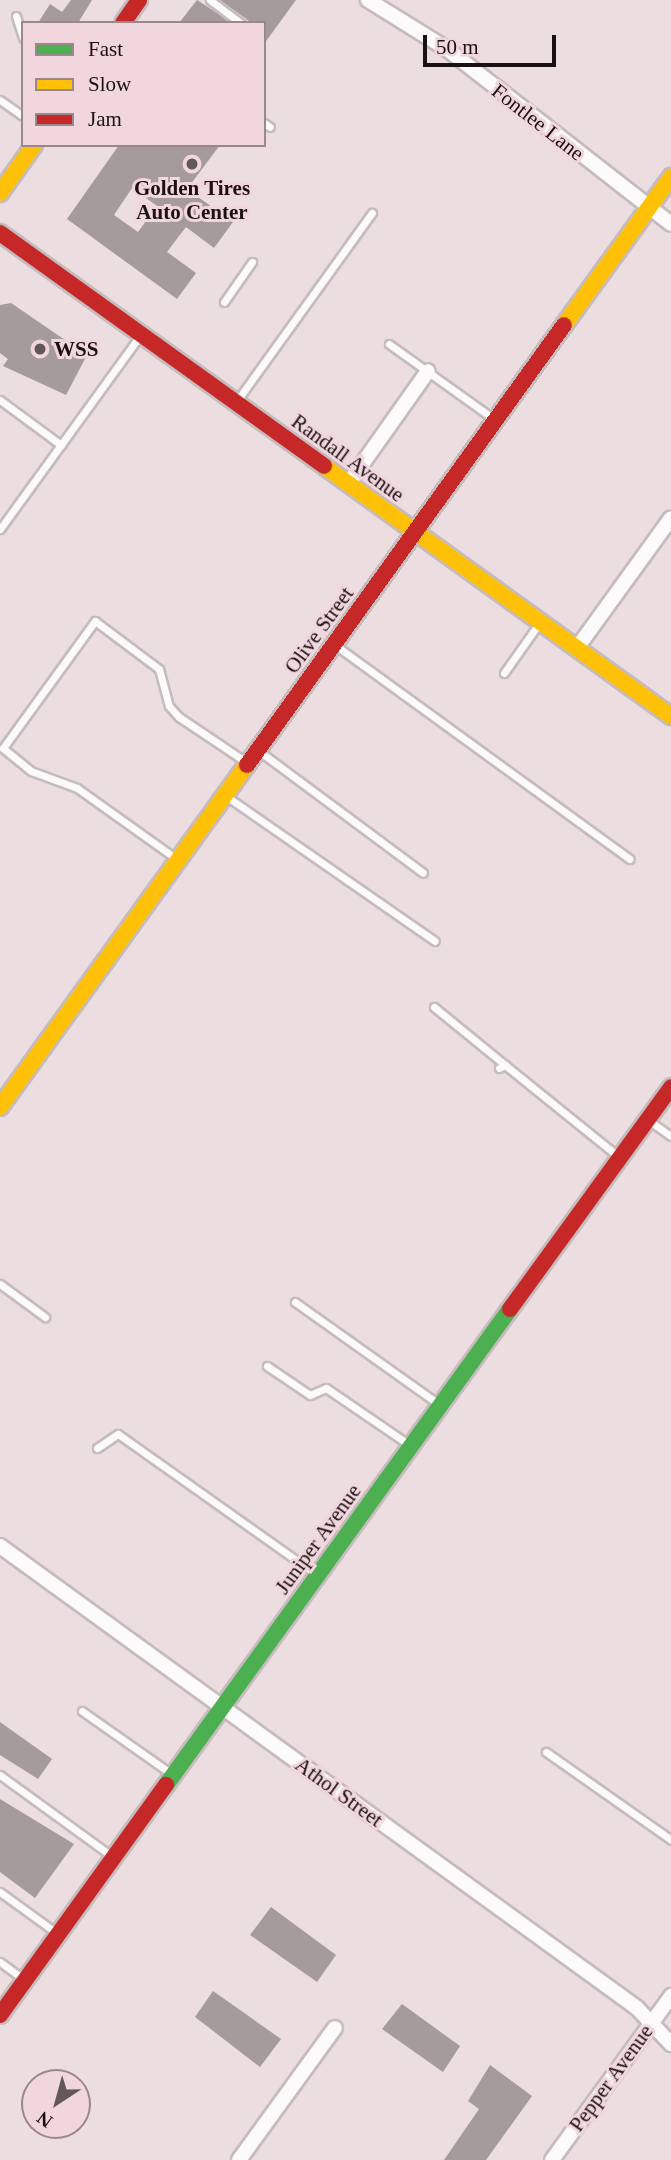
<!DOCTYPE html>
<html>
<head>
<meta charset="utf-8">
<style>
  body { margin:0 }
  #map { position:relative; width:671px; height:2160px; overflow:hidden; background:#ebdde0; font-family:Georgia,serif }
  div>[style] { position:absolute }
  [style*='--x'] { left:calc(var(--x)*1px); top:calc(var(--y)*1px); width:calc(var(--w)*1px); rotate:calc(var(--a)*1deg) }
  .building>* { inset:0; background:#a59a9c }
  .roads { filter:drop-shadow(2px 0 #c6bbbd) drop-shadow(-2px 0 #c6bbbd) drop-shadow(0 2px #c6bbbd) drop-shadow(0 -2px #c6bbbd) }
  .lane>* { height:7px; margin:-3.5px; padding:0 3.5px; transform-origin:3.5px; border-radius:3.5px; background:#fcfafa }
  .street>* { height:14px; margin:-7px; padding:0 7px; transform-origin:7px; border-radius:7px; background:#fcfafa }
  .fast>* { height:16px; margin:-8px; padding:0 8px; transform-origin:8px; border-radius:8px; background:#4caf50 }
  .slow>* { height:16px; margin:-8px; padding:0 8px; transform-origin:8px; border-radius:8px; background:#ffc107 }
  .jam>* { height:16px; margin:-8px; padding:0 8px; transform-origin:8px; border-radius:8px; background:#c62828 }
  .dots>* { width:19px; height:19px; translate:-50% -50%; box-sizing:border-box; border:4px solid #f1d7dd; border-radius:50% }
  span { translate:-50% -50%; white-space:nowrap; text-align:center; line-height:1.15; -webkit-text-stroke:6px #f1d7dd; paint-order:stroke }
  .street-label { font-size:21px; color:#191113 }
  .poi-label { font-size:21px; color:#191113; font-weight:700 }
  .left { translate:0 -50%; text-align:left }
  .legend { position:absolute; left:21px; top:21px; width:245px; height:126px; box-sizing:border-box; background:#f1d7dd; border:2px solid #9b888c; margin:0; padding:9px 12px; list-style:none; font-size:21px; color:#191113 }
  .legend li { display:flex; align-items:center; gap:14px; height:35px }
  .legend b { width:35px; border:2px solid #9b888c }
  .north { position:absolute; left:21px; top:2069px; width:70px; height:70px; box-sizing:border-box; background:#f1d7dd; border:2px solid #9b888c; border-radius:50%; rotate:216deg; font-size:19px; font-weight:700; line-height:28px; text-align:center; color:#191113 }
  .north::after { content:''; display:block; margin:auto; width:24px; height:32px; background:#62585b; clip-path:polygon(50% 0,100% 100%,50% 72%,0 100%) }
  .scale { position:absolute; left:423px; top:35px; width:133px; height:32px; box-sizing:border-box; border:4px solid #191113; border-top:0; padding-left:9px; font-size:21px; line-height:24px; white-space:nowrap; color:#191113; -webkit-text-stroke:5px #f1d7dd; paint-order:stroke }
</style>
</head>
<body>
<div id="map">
  <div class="building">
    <i style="clip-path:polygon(71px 0,92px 0,78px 23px,38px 23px,50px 4px,62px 12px)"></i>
    <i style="clip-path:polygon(197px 0,220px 15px,230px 23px,179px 23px)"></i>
    <i style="clip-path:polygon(220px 0,296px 0,264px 44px,264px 23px,252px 23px)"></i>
    <i style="clip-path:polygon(evenodd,119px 145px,220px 145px,187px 189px,233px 222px,214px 248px,186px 227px,176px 240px,167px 252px,196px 273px,177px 299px,67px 219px,119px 145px,132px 188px,157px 206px,138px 232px,114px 215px,132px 188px)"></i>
    <i style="clip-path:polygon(11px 303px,87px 355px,66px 395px,3px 366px,8px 359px,0 353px,0 305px)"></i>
    <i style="clip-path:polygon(0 1722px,52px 1759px,38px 1779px,0 1755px)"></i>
    <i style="clip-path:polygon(0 1799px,74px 1844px,35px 1898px,0 1872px)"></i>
    <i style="clip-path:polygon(271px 1907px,336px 1955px,317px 1982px,250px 1935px)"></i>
    <i style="clip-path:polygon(213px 1991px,281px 2039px,260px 2067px,195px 2017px)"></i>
    <i style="clip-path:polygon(402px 2004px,460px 2046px,443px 2072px,382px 2029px)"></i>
    <i style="clip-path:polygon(490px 2065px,532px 2096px,486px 2160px,444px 2160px,479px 2109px,468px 2101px)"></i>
  </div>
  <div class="roads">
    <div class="lane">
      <i style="--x:210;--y:0;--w:39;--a:37"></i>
      <i style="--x:16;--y:16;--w:23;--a:72"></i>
      <i style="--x:0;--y:100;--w:28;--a:35"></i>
      <i style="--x:264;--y:123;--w:7;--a:34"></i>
      <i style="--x:224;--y:302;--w:49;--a:-55"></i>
      <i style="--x:389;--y:344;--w:130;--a:35.6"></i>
      <i style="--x:0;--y:400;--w:76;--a:36.4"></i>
      <i style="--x:236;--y:402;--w:233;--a:-54.3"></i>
      <i style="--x:0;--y:529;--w:237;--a:-54.1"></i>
      <i style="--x:335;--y:645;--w:364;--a:36"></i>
      <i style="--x:504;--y:673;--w:62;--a:-54.8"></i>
      <i style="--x:259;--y:751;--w:204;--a:36.6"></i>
      <i style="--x:226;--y:796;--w:254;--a:34.8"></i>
      <i style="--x:178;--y:860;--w:124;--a:-144.5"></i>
      <i style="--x:77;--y:788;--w:49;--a:-159.7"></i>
      <i style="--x:31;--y:771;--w:36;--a:-141"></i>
      <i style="--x:3;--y:748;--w:157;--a:-54.1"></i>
      <i style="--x:95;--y:621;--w:80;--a:36.9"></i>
      <i style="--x:159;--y:669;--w:38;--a:75"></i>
      <i style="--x:169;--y:706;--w:15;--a:48"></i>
      <i style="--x:179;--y:717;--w:81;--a:33.9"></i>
      <i style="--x:434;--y:1007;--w:92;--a:39.2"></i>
      <i style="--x:499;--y:1068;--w:7;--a:-27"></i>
      <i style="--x:505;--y:1065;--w:146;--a:38.9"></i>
      <i style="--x:648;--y:1120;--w:28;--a:35"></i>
      <i style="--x:0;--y:1284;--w:56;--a:36.3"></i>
      <i style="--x:295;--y:1302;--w:178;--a:35.4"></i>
      <i style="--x:267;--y:1366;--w:52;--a:34"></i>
      <i style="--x:310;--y:1395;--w:17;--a:-24"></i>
      <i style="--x:326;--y:1388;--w:103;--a:34.3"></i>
      <i style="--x:97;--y:1448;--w:25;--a:-34"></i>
      <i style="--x:118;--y:1434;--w:244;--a:35.3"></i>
      <i style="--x:82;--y:1711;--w:111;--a:35.1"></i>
      <i style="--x:546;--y:1752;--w:153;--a:35.1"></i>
      <i style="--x:0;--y:1775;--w:140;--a:36"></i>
      <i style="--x:0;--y:1892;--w:72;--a:35.9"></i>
      <i style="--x:0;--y:1962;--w:31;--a:36"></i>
    </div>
    <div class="street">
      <i style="--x:368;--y:0;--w:93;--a:31.8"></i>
      <i style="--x:447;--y:49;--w:284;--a:38"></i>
      <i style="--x:348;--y:484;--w:138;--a:-54.7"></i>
      <i style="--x:577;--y:648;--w:160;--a:-54.1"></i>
      <i style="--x:0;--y:1546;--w:787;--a:35.95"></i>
      <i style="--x:637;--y:2008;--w:50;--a:46.6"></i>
      <i style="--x:239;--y:2160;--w:163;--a:-54"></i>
      <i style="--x:552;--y:2160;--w:203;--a:-54"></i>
    </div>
    <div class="fast">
      <i style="--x:166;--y:1785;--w:587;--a:-54.14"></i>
    </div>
    <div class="slow">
      <i style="--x:0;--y:193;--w:59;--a:-54.7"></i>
      <i style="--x:564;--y:325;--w:183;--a:-54.1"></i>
      <i style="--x:324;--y:466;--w:428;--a:35.8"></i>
      <i style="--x:0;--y:1107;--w:422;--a:-54.2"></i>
    </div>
    <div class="jam">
      <i style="--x:123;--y:23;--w:28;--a:-55"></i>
      <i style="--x:0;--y:233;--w:399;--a:35.7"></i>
      <i style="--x:247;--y:765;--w:542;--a:-54.23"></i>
      <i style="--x:510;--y:1309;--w:274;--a:-54"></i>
      <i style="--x:0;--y:2015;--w:284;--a:-54.2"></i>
    </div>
  </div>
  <div class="dots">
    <i style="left:192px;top:164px;background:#62585b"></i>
    <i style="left:40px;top:349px;background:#62585b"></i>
  </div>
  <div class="street-label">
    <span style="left:538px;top:122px;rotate:38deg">Fontlee Lane</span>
    <span style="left:348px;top:458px;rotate:36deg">Randall Avenue</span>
    <span style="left:319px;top:630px;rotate:-54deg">Olive Street</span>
    <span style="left:318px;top:1539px;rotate:-54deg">Juniper Avenue</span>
    <span style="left:339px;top:1792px;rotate:36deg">Athol Street</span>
    <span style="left:611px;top:2078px;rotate:-54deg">Pepper Avenue</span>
  </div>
  <div class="poi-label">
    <span style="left:192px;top:200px">Golden Tires<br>Auto Center</span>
    <span class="left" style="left:54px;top:349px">WSS</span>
  </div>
  <ul class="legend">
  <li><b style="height:9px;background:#4caf50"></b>Fast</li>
  <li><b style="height:9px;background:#ffc107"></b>Slow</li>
  <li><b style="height:9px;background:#c62828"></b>Jam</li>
  </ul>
  <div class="north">N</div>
  <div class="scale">50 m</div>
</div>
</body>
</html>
